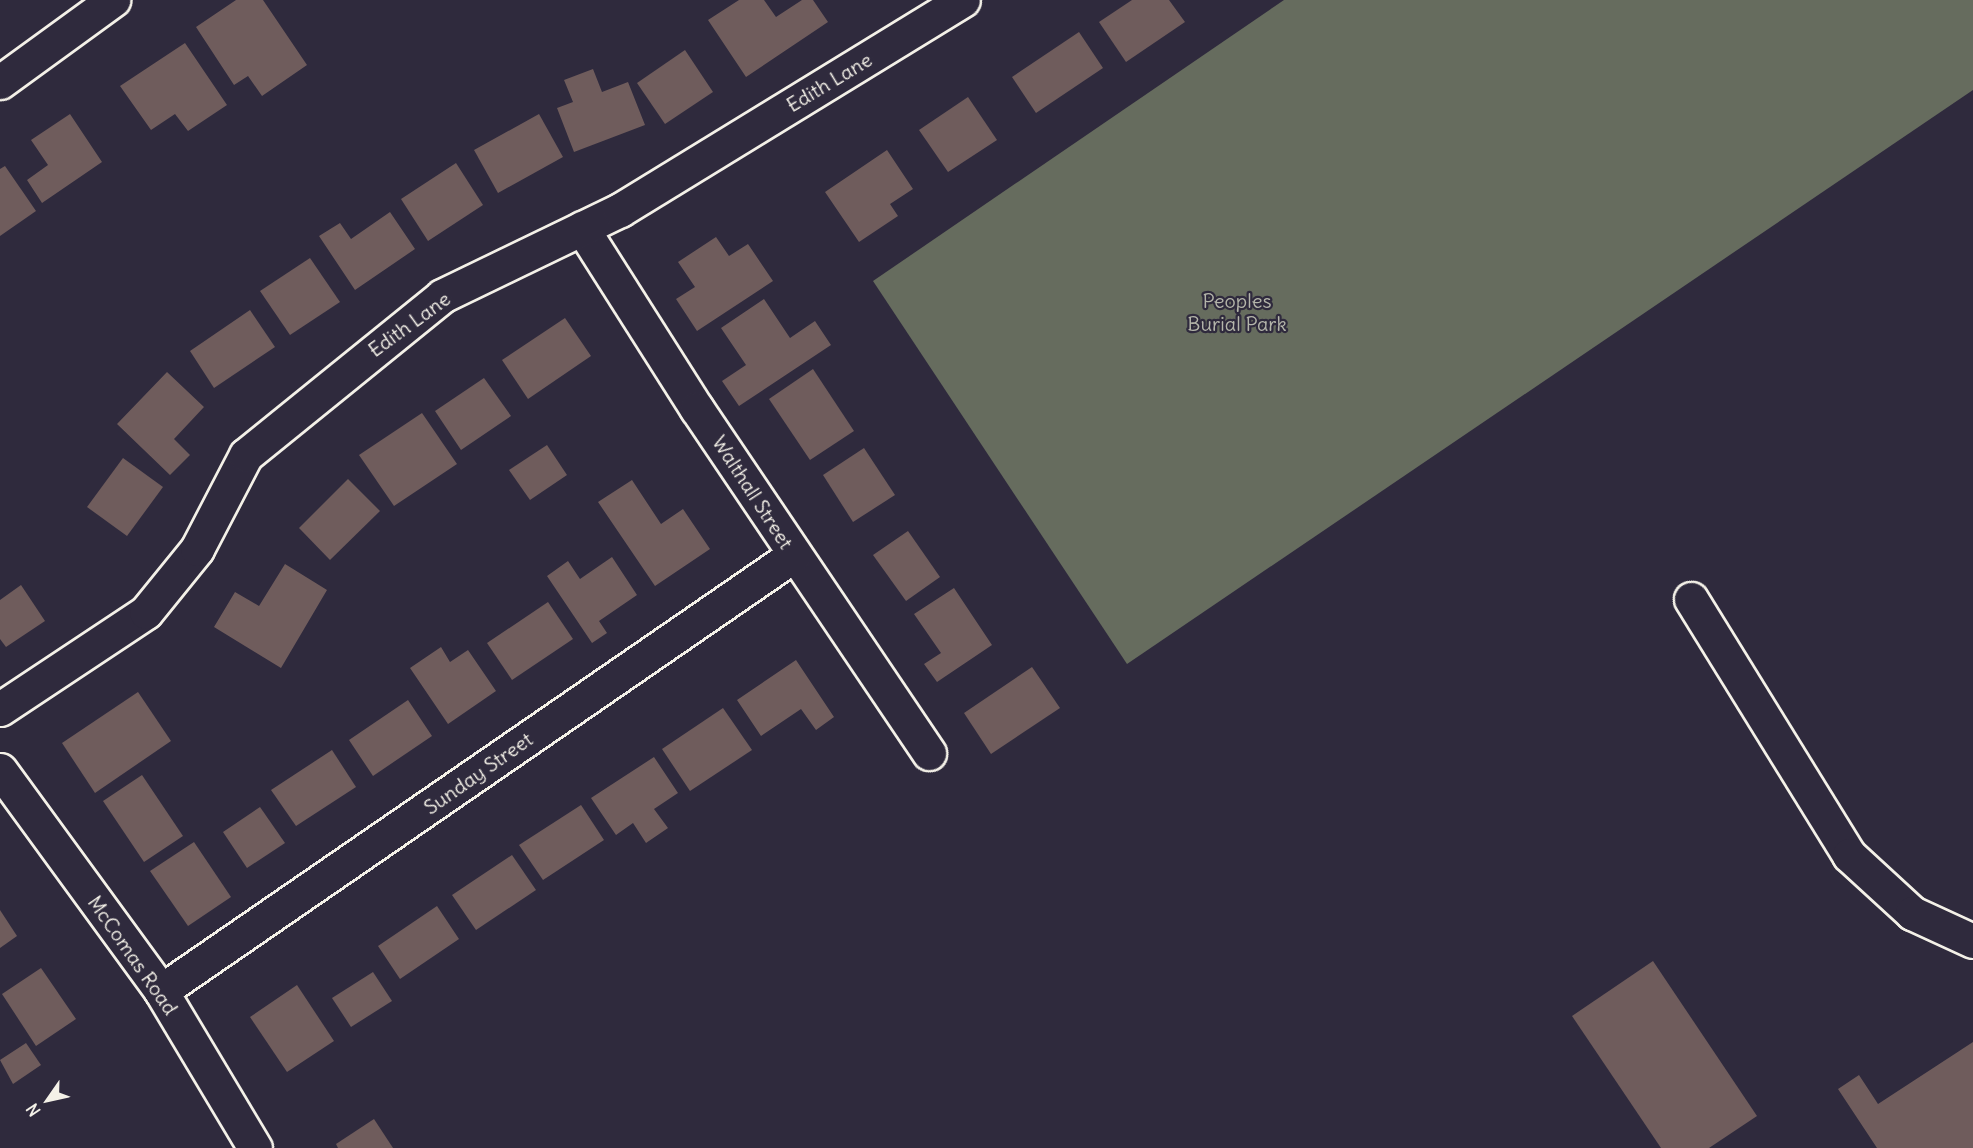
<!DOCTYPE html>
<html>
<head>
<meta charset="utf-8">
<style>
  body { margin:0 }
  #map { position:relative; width:1973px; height:1148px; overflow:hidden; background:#2f2a3d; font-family:Delius,sans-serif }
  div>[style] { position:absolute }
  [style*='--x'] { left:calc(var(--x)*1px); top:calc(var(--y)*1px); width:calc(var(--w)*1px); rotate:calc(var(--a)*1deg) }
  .green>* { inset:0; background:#666c5e }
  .building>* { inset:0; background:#6f5c5c }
  .roads { filter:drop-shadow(2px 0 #f4f1e8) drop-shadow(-2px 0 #f4f1e8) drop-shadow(0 2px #f4f1e8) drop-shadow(0 -2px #f4f1e8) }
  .minor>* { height:33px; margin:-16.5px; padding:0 16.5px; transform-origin:16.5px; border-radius:16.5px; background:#2f2a3d }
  span { translate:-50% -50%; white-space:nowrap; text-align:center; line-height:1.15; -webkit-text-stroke:4.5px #2f2a3d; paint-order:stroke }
  .street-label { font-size:20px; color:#f4f1e8 }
  .park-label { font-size:20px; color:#b4b5aa }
  .north { position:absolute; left:18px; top:1070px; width:60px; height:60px; -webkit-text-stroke:4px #2f2a3d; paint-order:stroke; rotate:236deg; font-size:16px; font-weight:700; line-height:24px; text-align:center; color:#f4f1e8 }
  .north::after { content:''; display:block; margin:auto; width:21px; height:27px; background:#f4f1e8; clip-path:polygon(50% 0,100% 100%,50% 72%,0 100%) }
</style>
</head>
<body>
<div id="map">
  <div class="green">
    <i style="clip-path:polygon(1284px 0,1973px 0,1973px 90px,1127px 664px,873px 281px)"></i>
  </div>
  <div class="building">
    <i style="clip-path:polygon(236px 0,263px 0,307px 65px,262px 96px,248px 76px,234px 85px,196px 27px)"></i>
    <i style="clip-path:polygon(739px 0,764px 0,776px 17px,802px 0,813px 0,828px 22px,746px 77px,708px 20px)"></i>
    <i style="clip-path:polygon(1132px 0,1169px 0,1185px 22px,1126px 62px,1099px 22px)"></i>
    <i style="clip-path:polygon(1079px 32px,1103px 68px,1036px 113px,1012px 77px)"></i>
    <i style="clip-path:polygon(185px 43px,227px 105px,188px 131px,175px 114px,151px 130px,120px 86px)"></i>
    <i style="clip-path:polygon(685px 50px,713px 92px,665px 124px,637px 83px)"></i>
    <i style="clip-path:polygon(593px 69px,602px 92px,628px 82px,645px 125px,574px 152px,557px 108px,573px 102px,564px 80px)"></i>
    <i style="clip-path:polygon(968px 97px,997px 140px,948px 172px,919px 130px)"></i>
    <i style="clip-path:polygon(70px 114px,102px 162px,42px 203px,27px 180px,48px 165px,31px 140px)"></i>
    <i style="clip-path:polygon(539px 114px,563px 157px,498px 193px,474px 150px)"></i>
    <i style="clip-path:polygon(887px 150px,913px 189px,890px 204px,898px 216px,859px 242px,825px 192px)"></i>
    <i style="clip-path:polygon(456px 163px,483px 205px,428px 241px,401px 199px)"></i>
    <i style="clip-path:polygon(5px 166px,36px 211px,0 236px,0 169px)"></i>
    <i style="clip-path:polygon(390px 212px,415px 249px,355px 290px,319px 236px,340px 223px,351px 239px)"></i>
    <i style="clip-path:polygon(716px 237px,729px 256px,748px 244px,773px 281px,697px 331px,676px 299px,695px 287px,678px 262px)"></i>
    <i style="clip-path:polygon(310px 258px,340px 302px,290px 335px,260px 291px)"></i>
    <i style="clip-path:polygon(764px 299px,790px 338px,815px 321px,831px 345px,739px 406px,722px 381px,746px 365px,721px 328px)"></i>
    <i style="clip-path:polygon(250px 310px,275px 347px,214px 388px,190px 351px)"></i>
    <i style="clip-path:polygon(565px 318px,591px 356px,528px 399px,502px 360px)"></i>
    <i style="clip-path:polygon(813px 369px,854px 431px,810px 460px,769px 399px)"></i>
    <i style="clip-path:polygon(167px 372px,204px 407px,174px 439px,190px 455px,170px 475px,117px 424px)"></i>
    <i style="clip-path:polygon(484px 378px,511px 416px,461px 450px,435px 411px)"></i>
    <i style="clip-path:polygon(422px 413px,457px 464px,394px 506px,359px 455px)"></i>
    <i style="clip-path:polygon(547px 445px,567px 475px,530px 500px,509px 470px)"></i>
    <i style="clip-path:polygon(864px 448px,895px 495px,853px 522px,823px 475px)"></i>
    <i style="clip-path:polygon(123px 458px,163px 487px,127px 536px,87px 507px)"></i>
    <i style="clip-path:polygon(348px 479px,380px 511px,330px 560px,299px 528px)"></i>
    <i style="clip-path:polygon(632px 480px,661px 524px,683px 509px,710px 549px,655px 586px,598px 502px)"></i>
    <i style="clip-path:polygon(908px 531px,940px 577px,906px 601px,873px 555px)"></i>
    <i style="clip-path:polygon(612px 557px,637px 595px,599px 621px,607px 633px,592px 643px,547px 576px,568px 561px,580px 579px)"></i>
    <i style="clip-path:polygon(285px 564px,327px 590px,281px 668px,214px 627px,235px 592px,259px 606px)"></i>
    <i style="clip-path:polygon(21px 585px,45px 621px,6px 647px,0 639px,0 600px)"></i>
    <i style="clip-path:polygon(954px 588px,992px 645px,937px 682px,924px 664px,941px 653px,914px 614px)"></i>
    <i style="clip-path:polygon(548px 602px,573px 639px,512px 680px,487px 643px)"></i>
    <i style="clip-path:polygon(441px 647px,450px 662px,468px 650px,496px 691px,448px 724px,410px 668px)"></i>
    <i style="clip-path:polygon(796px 660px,834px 717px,816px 730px,801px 709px,761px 736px,737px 700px)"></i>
    <i style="clip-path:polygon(1032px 667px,1060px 708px,991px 754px,964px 713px)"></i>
    <i style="clip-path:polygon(138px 692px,171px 741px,95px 793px,62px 743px)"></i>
    <i style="clip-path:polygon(408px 700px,432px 736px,373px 776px,349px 740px)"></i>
    <i style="clip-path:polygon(723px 708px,752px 750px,690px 791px,662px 749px)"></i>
    <i style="clip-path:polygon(332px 750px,356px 787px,296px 826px,271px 790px)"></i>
    <i style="clip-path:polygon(654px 757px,678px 793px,654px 809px,668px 828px,646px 843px,633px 823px,616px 835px,591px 798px)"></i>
    <i style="clip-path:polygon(142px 775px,183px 836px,144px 862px,103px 801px)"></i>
    <i style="clip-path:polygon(581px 805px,604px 840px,543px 880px,519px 845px)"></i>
    <i style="clip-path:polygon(260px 807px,285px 843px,247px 868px,223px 832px)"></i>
    <i style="clip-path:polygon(194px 842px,231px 897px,188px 926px,150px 871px)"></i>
    <i style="clip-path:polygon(512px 855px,536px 890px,476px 930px,452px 895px)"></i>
    <i style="clip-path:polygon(437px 906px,459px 939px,400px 979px,378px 946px)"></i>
    <i style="clip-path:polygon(0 910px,17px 936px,0 948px)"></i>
    <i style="clip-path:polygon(1653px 961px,1757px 1116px,1709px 1148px,1661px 1148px,1572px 1016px)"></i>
    <i style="clip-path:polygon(41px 968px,76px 1019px,36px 1046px,2px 994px)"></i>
    <i style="clip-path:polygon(373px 972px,392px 1001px,351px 1027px,332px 998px)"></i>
    <i style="clip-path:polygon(297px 985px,334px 1041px,287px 1072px,250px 1017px)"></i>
    <i style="clip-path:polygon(1973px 1042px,1973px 1148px,1877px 1148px,1838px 1089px,1859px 1075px,1878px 1104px)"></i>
    <i style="clip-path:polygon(26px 1043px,41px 1065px,13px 1084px,0 1060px)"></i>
    <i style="clip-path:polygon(374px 1119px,393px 1148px,338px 1148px,336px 1144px)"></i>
  </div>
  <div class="roads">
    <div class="minor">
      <i style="--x:0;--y:82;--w:140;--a:-36"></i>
      <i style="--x:582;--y:228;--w:214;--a:57.6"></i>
      <i style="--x:697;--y:409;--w:415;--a:56"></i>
      <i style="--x:1691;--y:599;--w:301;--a:58.3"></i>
      <i style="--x:1849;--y:855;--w:86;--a:42.6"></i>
      <i style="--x:1912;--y:913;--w:67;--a:24.7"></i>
      <i style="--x:0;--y:709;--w:175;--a:-33.6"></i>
      <i style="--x:146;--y:612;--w:81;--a:-51"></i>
      <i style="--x:197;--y:549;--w:106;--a:-62.5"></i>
      <i style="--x:246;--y:455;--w:252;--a:-39"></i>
      <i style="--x:442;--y:296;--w:198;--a:-25.8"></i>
      <i style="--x:620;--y:210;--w:402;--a:-31.5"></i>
      <i style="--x:0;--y:770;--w:273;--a:53.9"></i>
      <i style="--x:161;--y:991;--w:183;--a:59.1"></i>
      <i style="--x:161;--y:991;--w:769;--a:-34.56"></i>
    </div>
  </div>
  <div class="street-label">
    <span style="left:829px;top:82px;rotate:-31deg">Edith Lane</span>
    <span style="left:409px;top:324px;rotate:-36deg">Edith Lane</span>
    <span style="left:753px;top:492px;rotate:57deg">Walthall Street</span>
    <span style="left:478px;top:773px;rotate:-35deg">Sunday Street</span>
    <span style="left:133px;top:955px;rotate:55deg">McComas Road</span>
  </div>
  <div class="park-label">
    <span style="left:1237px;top:312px">Peoples<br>Burial Park</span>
  </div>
  <div class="north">N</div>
</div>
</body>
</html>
